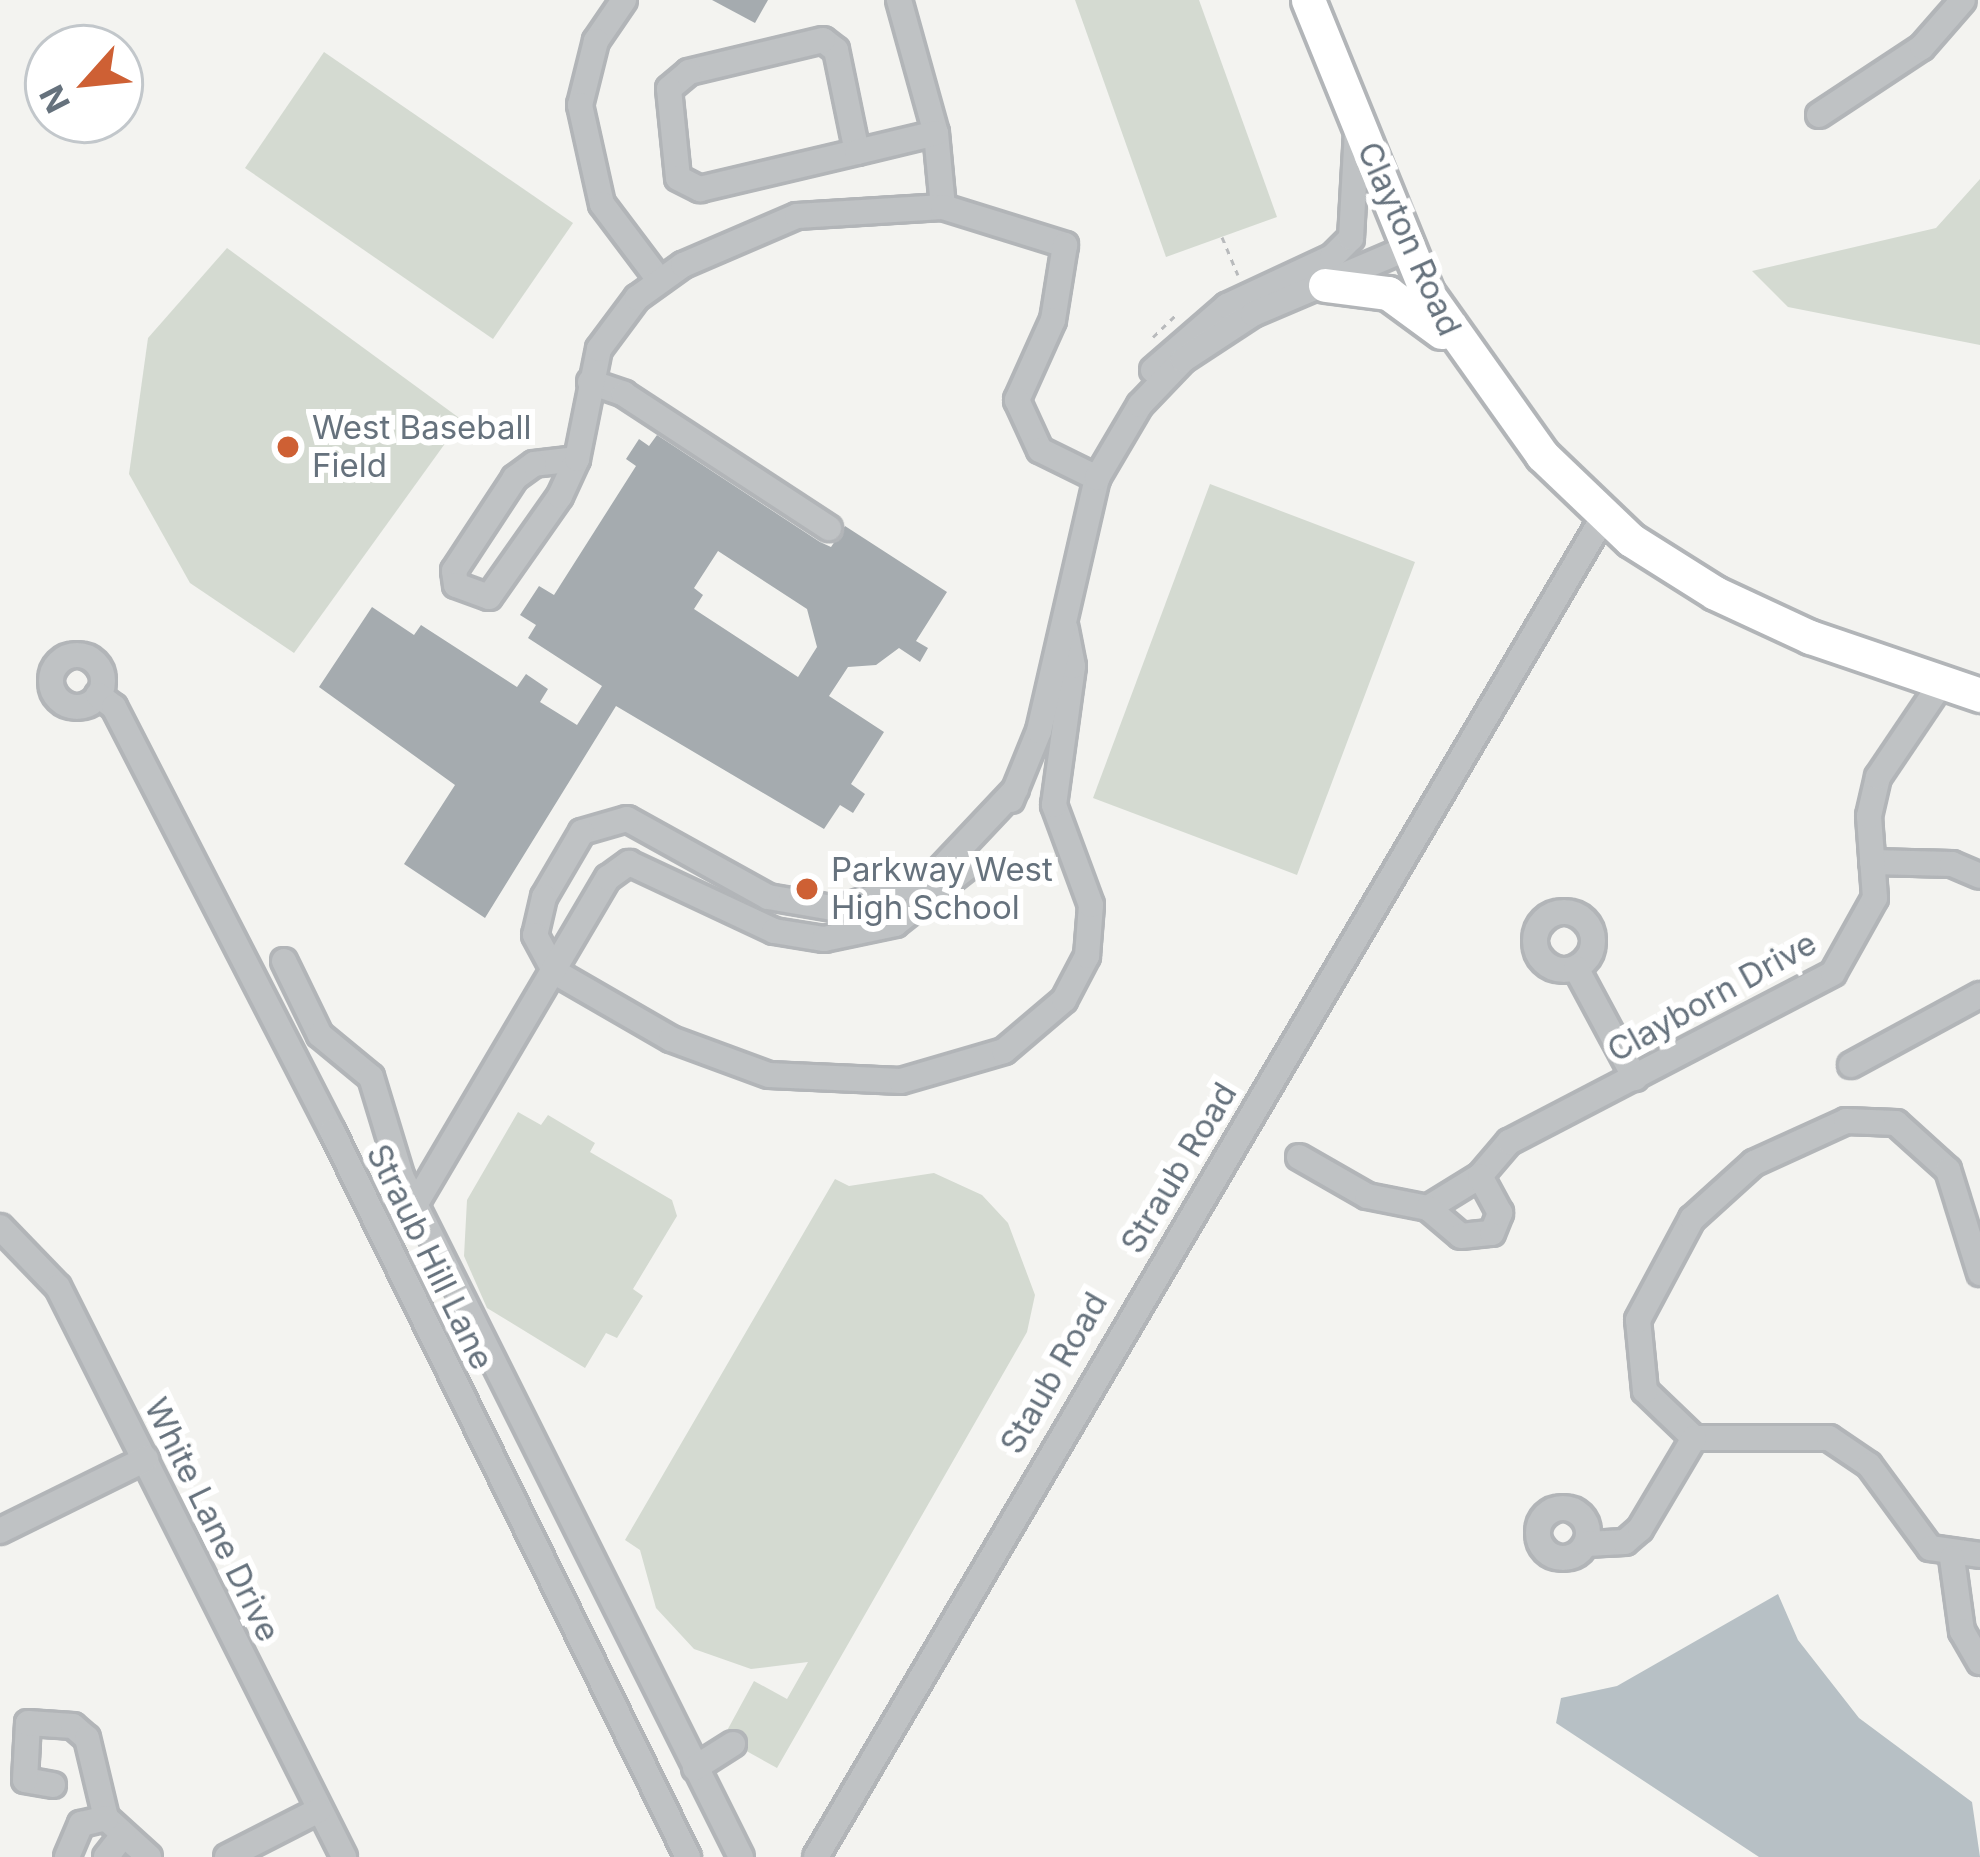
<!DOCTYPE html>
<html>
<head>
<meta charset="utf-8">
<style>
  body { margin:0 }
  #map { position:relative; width:1980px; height:1857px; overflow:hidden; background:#f3f3f0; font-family:Inter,sans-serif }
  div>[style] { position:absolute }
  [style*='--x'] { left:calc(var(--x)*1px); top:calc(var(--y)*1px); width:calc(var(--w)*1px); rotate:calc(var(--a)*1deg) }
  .green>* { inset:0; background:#d4dad1 }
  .water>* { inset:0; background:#b7c0c5 }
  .building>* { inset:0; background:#a5abaf }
  .path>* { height:3px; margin-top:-1.5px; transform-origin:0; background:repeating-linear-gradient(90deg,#b8babc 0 6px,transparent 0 12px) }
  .roads { filter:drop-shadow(3px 0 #b2b5b8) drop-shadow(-3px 0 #b2b5b8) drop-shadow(0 3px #b2b5b8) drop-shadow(0 -3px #b2b5b8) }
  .minor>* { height:24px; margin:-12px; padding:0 12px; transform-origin:12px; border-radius:12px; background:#bfc2c4 }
  .minor>.ring { margin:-12px; padding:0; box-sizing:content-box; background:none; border:24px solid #bfc2c4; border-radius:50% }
  .major>* { height:33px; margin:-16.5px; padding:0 16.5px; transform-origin:16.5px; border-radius:16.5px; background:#fff }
  .dots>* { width:33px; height:33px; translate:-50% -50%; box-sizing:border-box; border:6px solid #fff; border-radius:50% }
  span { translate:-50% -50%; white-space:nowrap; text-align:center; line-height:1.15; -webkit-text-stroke:12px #fff; paint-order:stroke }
  .street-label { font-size:33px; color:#66727d }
  .poi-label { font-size:33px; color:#66727d }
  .left { translate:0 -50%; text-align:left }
  .north { position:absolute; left:24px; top:24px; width:120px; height:120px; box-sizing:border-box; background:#fff; border:3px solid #c2c7cb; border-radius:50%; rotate:243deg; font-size:33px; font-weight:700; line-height:48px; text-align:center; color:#66727d }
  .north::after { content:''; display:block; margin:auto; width:42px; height:54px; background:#ce6034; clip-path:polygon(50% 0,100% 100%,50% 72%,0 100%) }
</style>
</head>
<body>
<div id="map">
  <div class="green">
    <i style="clip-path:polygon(1075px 0,1199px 0,1277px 217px,1166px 257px)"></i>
    <i style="clip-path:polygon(324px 52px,573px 223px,493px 339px,245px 168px)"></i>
    <i style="clip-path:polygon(1980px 179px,1980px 345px,1788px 307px,1752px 271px,1936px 228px)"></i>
    <i style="clip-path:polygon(227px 248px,462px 420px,294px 653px,190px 583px,129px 474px,148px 338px)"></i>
    <i style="clip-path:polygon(1210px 484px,1415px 562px,1297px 875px,1093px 798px)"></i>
    <i style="clip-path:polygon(518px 1112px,541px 1125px,548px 1115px,595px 1143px,590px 1152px,672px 1200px,677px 1216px,633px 1289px,643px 1296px,617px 1338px,606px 1333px,585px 1368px,487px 1308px,464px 1256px,467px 1200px)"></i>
    <i style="clip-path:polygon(934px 1173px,982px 1195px,1008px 1223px,1035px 1295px,1027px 1332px,777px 1768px,723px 1738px,754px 1681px,787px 1699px,808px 1662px,751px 1669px,694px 1649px,656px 1608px,640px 1550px,625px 1540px,835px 1179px,849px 1186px)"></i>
  </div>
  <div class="water">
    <i style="clip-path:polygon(1778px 1594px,1798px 1640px,1859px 1718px,1972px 1802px,1980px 1857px,1759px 1857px,1556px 1723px,1561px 1698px,1617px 1686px)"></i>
  </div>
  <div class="building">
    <i style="clip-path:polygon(712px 0,768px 0,755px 23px)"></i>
    <i style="clip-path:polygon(evenodd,657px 435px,820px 542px,831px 547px,845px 526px,947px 592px,916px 641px,928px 648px,920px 662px,899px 648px,876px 665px,848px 667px,829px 696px,884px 732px,851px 784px,865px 794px,853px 813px,840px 805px,824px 829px,616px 706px,485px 918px,404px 864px,455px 785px,319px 687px,372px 607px,414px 635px,421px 625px,517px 687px,526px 674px,548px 689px,540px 702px,577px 725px,602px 686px,528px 638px,536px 625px,520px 615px,539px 586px,554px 595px,636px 466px,626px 459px,639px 439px,649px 446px,657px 435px,718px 551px,807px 609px,817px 647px,798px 677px,694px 609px,703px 595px,694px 588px,718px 551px)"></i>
  </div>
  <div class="path">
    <i style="--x:1222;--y:237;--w:41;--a:67.2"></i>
    <i style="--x:1153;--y:337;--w:30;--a:-44"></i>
  </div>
  <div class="roads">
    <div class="minor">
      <i style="--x:624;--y:0;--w:50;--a:124.3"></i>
      <i style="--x:596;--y:41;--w:66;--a:104"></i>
      <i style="--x:580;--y:105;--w:101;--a:77.5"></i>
      <i style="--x:602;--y:204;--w:96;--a:53"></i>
      <i style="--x:899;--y:0;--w:138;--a:74.5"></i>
      <i style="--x:936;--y:133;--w:74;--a:84.6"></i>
      <i style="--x:1819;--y:115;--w:123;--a:-33.4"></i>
      <i style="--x:1922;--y:47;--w:62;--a:-48.9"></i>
      <i style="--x:857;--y:152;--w:104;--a:-101.6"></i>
      <i style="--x:836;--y:50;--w:16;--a:-142"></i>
      <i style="--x:823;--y:40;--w:138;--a:166.6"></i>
      <i style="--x:689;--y:72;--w:26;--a:140"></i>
      <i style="--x:669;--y:89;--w:89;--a:84.2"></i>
      <i style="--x:678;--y:178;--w:25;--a:27"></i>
      <i style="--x:700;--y:189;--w:161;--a:-13.3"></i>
      <i style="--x:857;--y:152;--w:81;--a:-13.5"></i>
      <i style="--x:1153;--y:370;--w:98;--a:-40.9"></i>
      <i style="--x:1227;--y:306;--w:116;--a:-25"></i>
      <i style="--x:1332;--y:257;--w:27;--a:-45"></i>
      <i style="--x:1351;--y:238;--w:106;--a:-86.8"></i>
      <i style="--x:590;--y:382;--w:36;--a:19"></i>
      <i style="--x:624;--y:394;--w:245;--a:33.2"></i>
      <i style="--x:577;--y:459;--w:43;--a:173.4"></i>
      <i style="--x:534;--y:464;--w:24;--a:144"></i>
      <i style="--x:515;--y:478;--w:111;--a:123.3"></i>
      <i style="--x:454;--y:571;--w:14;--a:82"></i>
      <i style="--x:456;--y:585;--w:35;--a:20"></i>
      <i style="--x:489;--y:597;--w:123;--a:-54.9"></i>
      <i style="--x:560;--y:496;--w:41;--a:-65.3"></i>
      <i style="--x:577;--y:459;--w:112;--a:-78.7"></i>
      <i style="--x:599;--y:349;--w:64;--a:-53.3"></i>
      <i style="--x:637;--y:298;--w:57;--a:-35.7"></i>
      <i style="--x:683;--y:265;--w:124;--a:-23.3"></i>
      <i style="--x:797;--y:216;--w:146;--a:-3.5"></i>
      <i style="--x:943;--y:207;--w:128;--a:17.3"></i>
      <i style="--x:1065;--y:245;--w:76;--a:99.1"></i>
      <i style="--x:1053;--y:320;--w:88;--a:114.2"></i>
      <i style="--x:1017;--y:400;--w:55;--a:65.3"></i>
      <i style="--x:1040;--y:450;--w:64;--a:26.2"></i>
      <i class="ring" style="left:51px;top:655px;width:28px;height:28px"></i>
      <i style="--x:98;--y:695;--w:20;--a:37"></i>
      <i style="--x:114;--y:707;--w:477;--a:62.8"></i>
      <i style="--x:332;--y:1131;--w:809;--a:63.88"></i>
      <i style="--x:1016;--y:789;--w:122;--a:133.3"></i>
      <i style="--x:932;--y:878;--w:99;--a:161.7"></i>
      <i style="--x:838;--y:909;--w:71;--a:-170.3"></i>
      <i style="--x:768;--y:897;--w:161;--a:-151"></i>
      <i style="--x:627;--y:819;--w:47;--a:163.9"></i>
      <i style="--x:582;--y:832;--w:75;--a:120.3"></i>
      <i style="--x:544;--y:897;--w:39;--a:103"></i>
      <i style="--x:535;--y:935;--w:42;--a:61.6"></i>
      <i style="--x:555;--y:972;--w:134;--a:30"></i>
      <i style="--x:671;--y:1039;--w:104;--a:20.2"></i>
      <i style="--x:769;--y:1075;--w:132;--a:2.6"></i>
      <i style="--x:901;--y:1081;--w:107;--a:-16.2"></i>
      <i style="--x:1004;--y:1051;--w:79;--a:-40.4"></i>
      <i style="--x:1064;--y:1000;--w:50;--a:-62.4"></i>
      <i style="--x:1087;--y:956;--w:51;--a:-85.5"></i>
      <i style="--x:1091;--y:905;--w:107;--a:-110.3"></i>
      <i style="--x:1054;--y:805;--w:140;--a:-82.2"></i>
      <i style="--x:1073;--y:666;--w:38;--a:-101"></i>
      <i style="--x:1011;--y:800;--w:74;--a:-67.9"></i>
      <i style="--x:1039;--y:731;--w:260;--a:-77.1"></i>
      <i style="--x:1097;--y:478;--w:85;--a:-59.5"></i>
      <i style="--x:1140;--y:405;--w:62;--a:-46.3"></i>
      <i style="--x:1183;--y:360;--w:84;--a:-33.3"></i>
      <i style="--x:1253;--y:314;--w:168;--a:-23.1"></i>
      <i style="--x:1872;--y:862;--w:80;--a:1.4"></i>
      <i style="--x:1952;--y:864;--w:30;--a:23"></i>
      <i class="ring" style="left:1535px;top:912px;width:34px;height:34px"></i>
      <i style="--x:284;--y:961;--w:82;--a:64.1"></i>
      <i style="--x:320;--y:1035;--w:66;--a:39.5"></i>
      <i style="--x:371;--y:1077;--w:103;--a:73.1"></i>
      <i style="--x:401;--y:1176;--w:761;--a:63.47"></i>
      <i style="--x:1576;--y:968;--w:125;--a:61.8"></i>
      <i style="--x:1851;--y:1065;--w:147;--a:-28.5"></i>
      <i style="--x:1299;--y:1157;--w:78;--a:29.8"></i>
      <i style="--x:1367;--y:1196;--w:62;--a:11.1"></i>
      <i style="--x:1428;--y:1208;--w:61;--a:-31.6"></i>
      <i style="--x:1480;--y:1176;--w:45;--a:-49.5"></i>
      <i style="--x:1509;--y:1142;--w:365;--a:-27.5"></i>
      <i style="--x:1833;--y:973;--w:86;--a:-60.8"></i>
      <i style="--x:1875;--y:898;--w:82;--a:-94.2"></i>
      <i style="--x:1869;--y:816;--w:40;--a:-77"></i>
      <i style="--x:1878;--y:777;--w:111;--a:-56"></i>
      <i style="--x:415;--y:1205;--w:380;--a:-59.5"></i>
      <i style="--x:608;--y:878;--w:26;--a:-36"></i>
      <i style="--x:629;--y:863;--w:160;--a:25.1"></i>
      <i style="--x:774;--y:931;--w:51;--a:9.1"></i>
      <i style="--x:824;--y:939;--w:73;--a:-11.9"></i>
      <i style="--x:895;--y:924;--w:95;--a:-38.2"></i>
      <i style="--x:1428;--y:1208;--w:43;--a:40.3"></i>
      <i style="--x:1461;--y:1236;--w:31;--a:-6"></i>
      <i style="--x:1492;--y:1233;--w:22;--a:-68"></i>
      <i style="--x:1500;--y:1213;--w:42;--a:-118.4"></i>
      <i style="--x:0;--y:1227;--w:83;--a:46"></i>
      <i style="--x:58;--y:1287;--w:638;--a:63.35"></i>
      <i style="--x:1694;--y:1438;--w:68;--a:-136.2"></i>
      <i style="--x:1645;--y:1391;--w:71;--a:-95.6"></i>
      <i style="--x:1638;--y:1320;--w:115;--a:-61.9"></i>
      <i style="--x:1692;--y:1219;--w:84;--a:-42.1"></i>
      <i style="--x:1754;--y:1163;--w:101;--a:-24.5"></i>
      <i style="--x:1846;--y:1121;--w:50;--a:2.3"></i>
      <i style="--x:1896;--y:1123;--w:70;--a:42.1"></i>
      <i style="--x:1948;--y:1170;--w:108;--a:72.7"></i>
      <i style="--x:1694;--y:1438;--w:135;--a:0"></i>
      <i style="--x:1829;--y:1438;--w:48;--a:34"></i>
      <i style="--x:1869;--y:1465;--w:103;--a:53.7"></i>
      <i style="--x:1930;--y:1548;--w:50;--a:8"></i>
      <i class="ring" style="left:1538px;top:1508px;width:26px;height:26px"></i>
      <i style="--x:0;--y:1531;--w:163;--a:-26.3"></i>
      <i style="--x:1586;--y:1544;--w:39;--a:-3"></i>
      <i style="--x:1625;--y:1542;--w:20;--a:-41"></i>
      <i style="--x:1640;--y:1529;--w:106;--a:-59.3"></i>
      <i style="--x:1952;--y:1558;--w:74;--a:82.2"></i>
      <i style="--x:1962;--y:1631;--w:36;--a:60"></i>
      <i style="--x:695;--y:1768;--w:45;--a:-32.3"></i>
      <i style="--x:53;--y:1785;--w:28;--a:-170"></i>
      <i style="--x:25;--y:1780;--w:57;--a:-87"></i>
      <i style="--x:28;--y:1723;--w:45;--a:3.8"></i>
      <i style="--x:73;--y:1726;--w:18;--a:41"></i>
      <i style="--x:87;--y:1738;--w:82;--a:76.6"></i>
      <i style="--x:106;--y:1818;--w:58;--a:42.2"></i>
      <i style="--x:67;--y:1857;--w:36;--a:-67"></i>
      <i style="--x:81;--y:1824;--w:26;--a:-13"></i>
      <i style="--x:106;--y:1857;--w:28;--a:-52"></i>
      <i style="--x:227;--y:1857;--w:103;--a:-27.1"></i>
      <i style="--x:816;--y:1857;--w:1555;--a:-59.56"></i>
    </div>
    <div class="major">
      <i style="--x:1308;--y:0;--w:316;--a:67.9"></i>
      <i style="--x:1427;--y:293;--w:199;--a:54.6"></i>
      <i style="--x:1542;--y:455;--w:123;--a:43.7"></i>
      <i style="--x:1631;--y:540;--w:99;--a:32.2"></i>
      <i style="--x:1715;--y:593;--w:105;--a:24.9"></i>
      <i style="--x:1810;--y:637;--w:180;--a:18.8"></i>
      <i style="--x:1325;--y:285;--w:64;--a:7.2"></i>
      <i style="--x:1388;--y:293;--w:66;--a:36.3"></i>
    </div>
  </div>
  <div class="dots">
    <i style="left:288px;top:447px;background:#ce6034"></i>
    <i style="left:807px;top:889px;background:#ce6034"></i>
  </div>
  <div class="street-label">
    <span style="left:1409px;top:239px;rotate:66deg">Clayton Road</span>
    <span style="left:1712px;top:997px;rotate:-29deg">Clayborn Drive</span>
    <span style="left:1179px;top:1168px;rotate:-59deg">Straub Road</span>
    <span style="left:430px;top:1257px;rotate:64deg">Straub Hill Lane</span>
    <span style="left:1054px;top:1373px;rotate:-60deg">Staub Road</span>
    <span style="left:212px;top:1520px;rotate:64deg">White Lane Drive</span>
  </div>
  <div class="poi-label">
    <span class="left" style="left:312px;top:447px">West Baseball<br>Field</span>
    <span class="left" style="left:831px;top:889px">Parkway West<br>High School</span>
  </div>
  <div class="north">N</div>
</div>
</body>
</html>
